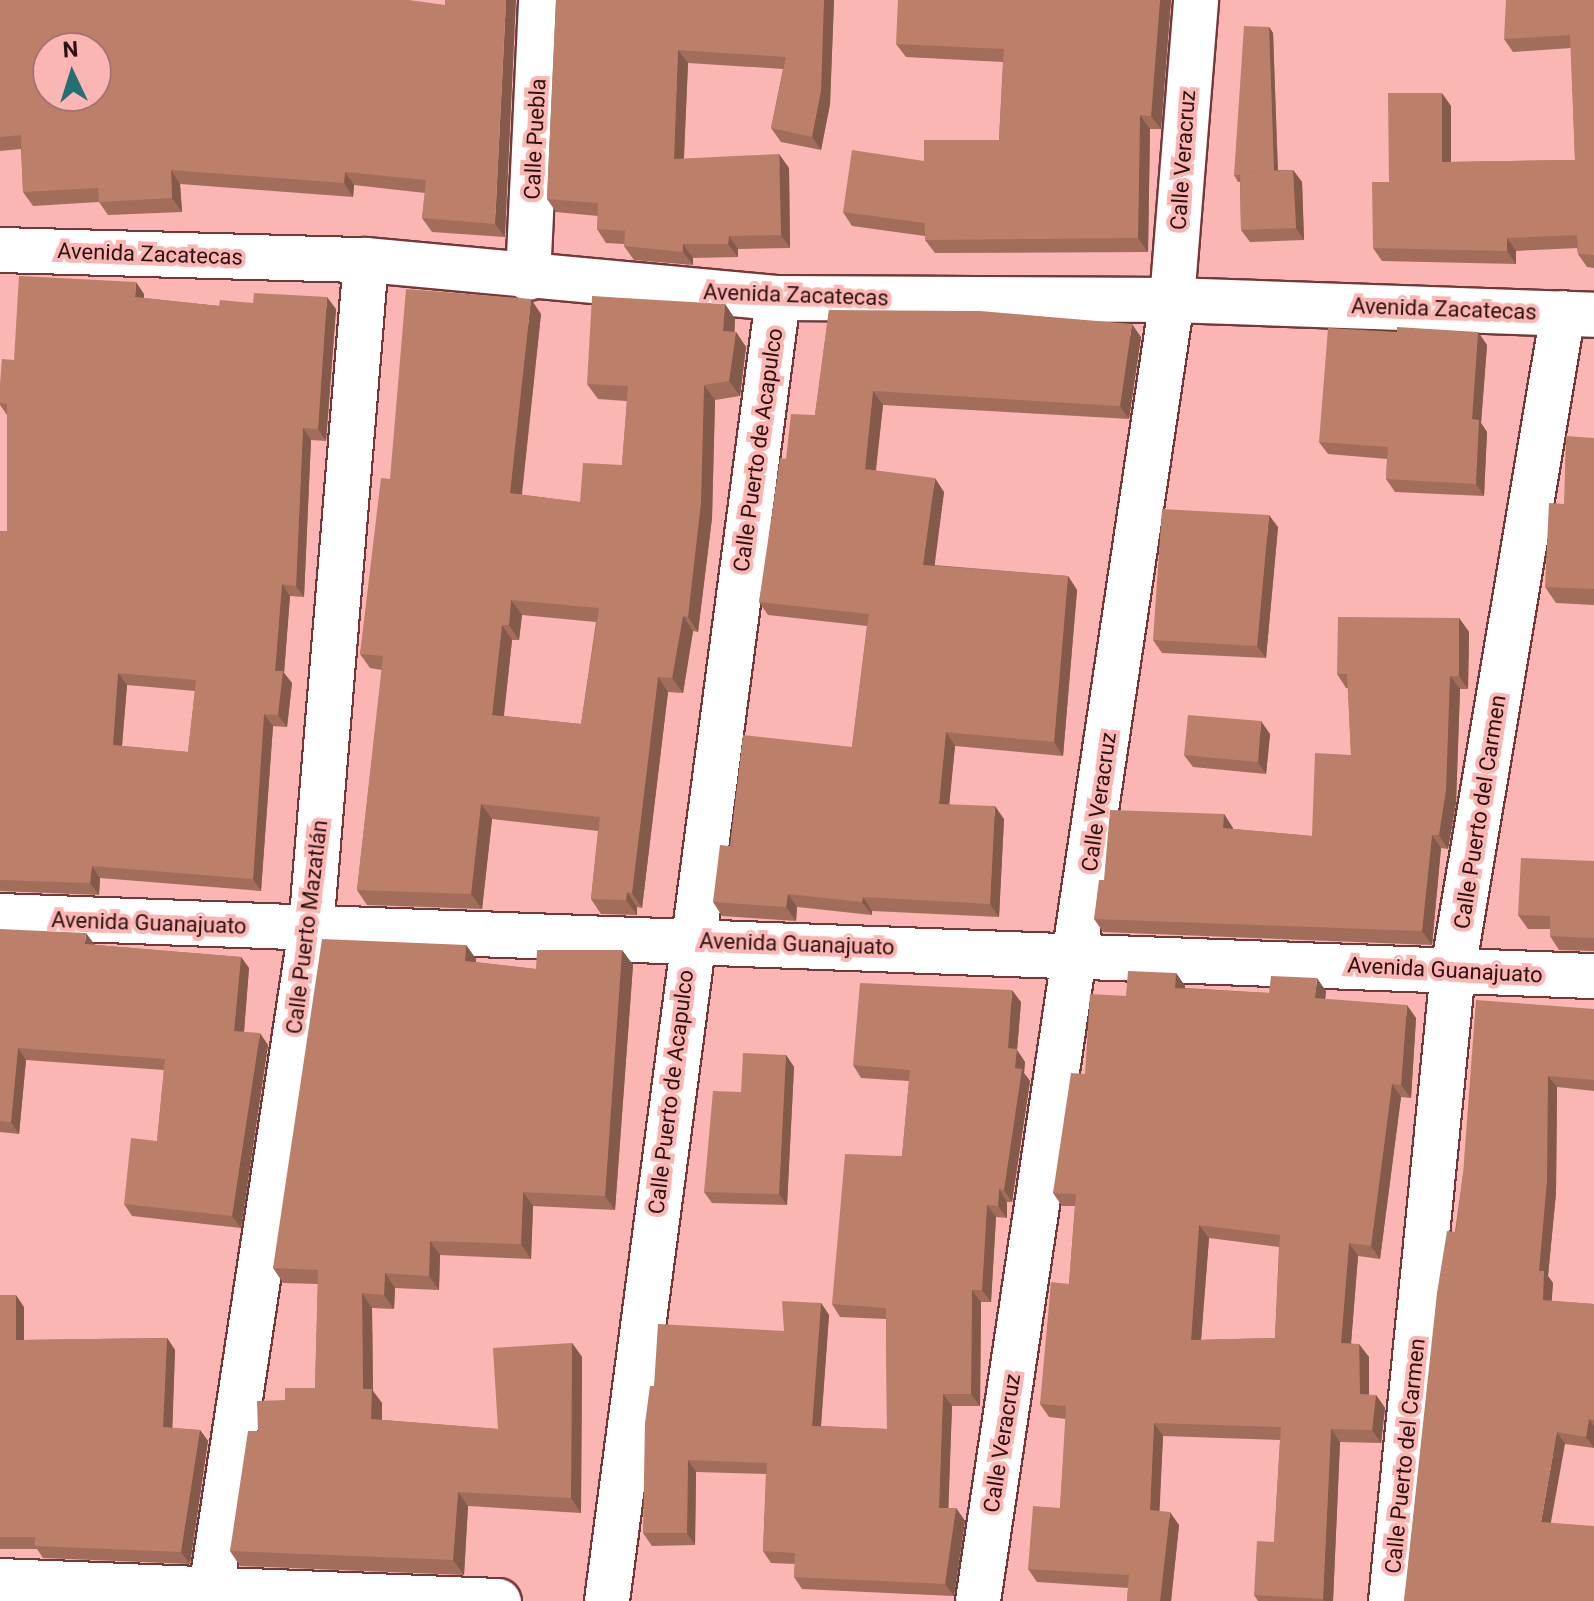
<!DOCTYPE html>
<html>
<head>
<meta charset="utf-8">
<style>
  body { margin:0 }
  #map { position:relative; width:1594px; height:1601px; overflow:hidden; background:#fbb5b3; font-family:Roboto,sans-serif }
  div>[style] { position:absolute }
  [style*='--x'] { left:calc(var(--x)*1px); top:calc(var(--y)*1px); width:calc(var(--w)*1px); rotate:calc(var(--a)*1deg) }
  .roads { filter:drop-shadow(2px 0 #733939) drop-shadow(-2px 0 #733939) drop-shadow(0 2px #733939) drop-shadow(0 -2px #733939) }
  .minor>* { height:44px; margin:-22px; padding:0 22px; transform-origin:22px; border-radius:22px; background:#fff }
  .wall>* { inset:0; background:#a26e5b }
  .shaded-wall>* { inset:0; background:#845a4a }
  .building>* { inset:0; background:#bc806a }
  span { translate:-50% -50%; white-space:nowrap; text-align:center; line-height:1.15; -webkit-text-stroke:8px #fbb5b3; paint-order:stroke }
  .street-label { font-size:22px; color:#2c1313 }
  .north { position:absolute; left:32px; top:32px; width:80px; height:80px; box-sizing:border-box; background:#fbb5b3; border:2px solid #a87473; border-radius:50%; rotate:356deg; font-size:22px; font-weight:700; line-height:32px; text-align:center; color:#2c1313 }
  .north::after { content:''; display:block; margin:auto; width:28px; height:36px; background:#246f74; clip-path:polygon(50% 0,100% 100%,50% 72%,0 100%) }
</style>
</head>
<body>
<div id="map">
  <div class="roads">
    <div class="minor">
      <i style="--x:0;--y:250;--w:366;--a:1.6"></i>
      <i style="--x:366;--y:260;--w:414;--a:5.3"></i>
      <i style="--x:778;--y:298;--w:394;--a:0.3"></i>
      <i style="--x:1172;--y:300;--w:422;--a:2"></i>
      <i style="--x:528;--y:278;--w:278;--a:-87.3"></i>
      <i style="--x:0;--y:916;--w:1595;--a:2.16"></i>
      <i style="--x:0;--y:1581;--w:499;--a:2.3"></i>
      <i style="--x:211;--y:1590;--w:669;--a:-81.4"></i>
      <i style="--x:311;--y:929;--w:671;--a:-85.3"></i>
      <i style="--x:607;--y:1601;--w:1314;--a:-82.52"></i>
      <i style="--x:978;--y:1601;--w:1315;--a:-81.52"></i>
      <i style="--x:1172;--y:300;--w:301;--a:-85.4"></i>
      <i style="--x:1391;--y:1601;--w:634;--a:-84.39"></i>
      <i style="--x:1453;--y:970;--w:666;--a:-80.5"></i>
    </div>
  </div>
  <div class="wall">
    <i style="clip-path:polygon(0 0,409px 0,505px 237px,432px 232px,422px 218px,425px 193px,354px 185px,353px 197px,180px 184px,182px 212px,108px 215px,99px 202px,33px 206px,23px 192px,21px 149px,0 151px)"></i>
    <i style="clip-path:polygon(556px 0,834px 0,830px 104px,821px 150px,781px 142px,771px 128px,783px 69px,688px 63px,684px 159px,789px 168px,790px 248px,738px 249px,738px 257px,693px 258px,693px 265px,634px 260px,624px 246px,624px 244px,606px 243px,597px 229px,598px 216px,556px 212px,547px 199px)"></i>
    <i style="clip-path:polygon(1171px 0,1161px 129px,1150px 129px,1148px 252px,935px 253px,925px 240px,925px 236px,852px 226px,843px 212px,924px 161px,999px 140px,1003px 62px,906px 57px,896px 44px)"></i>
    <i style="clip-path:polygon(1594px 0,1594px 268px,1587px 267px,1578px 254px,1577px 248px,1516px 251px,1516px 264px,1382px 261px,1373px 248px,1389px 182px,1451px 106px,1451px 162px,1575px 160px,1571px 48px,1513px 52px,1504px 39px)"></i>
    <i style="clip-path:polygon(1269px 27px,1273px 33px,1278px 170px,1293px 170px,1302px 182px,1304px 240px,1250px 242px,1241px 230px,1240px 182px,1238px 182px,1234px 175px)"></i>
    <i style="clip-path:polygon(evenodd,144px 294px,144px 298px,219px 306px,336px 309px,326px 441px,311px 440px,304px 597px,290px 596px,284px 673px,292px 683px,287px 727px,273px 726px,261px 891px,100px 878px,99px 895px,0 891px,0 531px,7px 531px,7px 415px,0 405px,0 384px,14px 360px,144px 294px,127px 685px,195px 691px,188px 752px,122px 746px,127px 685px)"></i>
    <i style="clip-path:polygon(evenodd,725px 304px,735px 319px,734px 332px,736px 332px,746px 347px,740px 396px,715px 400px,712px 518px,698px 632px,693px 631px,683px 693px,668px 692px,642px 908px,637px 907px,637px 915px,601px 914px,591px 899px,598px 831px,492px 819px,482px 909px,367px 905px,357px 890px,382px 670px,370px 668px,360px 654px,390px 479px,541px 314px,522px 495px,580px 502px,622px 465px,627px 401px,598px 399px,587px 384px,725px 304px,522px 615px,596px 622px,581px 724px,504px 716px,512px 640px,519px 640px,522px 615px)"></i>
    <i style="clip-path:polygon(829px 310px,1141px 337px,1129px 419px,883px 405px,876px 471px,944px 492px,934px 565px,1068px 576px,1077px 590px,1063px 756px,955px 746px,949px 804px,1004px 819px,999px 917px,872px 911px,872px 915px,797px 907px,796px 921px,722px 916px,713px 902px,730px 846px,852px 747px,867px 626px,768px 615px,759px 602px,786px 459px,815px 415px)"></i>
    <i style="clip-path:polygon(1397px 332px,1478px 332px,1487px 345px,1481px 423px,1487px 432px,1484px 496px,1395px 492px,1386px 479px,1387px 459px,1328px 454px,1319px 442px)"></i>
    <i style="clip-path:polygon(1594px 438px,1594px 605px,1556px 603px,1545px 587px,1564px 504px)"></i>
    <i style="clip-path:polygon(1278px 527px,1266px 658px,1162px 653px,1153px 640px)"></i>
    <i style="clip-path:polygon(1459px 618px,1469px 632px,1468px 689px,1460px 689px,1456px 803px,1448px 849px,1441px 848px,1432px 945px,1103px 932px,1094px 919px,1104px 880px,1224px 814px,1233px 829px,1312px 836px,1351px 755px,1348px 688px,1346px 688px,1337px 674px)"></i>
    <i style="clip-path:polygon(1270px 734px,1266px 774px,1193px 767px,1184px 755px)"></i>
    <i style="clip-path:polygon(1594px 861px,1594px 951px,1559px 950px,1550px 936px,1550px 929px,1528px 929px,1518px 915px)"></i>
    <i style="clip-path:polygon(0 929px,95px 945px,241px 957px,249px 968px,244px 1032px,268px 1045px,241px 1228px,132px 1216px,124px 1204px,157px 1141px,164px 1070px,26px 1060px,19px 1134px,0 1132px)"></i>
    <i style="clip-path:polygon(466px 945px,476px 959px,476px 962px,536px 969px,622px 950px,633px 965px,615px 1210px,533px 1206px,531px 1259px,440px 1255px,439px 1290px,395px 1288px,394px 1309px,372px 1308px,373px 1391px,382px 1403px,382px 1420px,498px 1429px,572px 1343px,582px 1357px,581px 1513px,468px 1506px,464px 1575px,240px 1566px,230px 1551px,258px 1431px,285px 1400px,315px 1388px,318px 1284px,283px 1283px,273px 1268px)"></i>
    <i style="clip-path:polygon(evenodd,1176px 973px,1185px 986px,1185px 988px,1269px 993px,1326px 991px,1325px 999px,1416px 1018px,1411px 1098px,1401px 1097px,1380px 1259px,1358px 1256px,1351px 1343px,1369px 1357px,1369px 1395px,1376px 1395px,1385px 1408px,1381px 1443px,1340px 1442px,1333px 1601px,1258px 1601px,1254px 1595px,1274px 1542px,1280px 1440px,1163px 1436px,1159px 1511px,1179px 1525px,1171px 1601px,1127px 1601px,1128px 1588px,1037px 1582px,1028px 1569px,1060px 1508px,1066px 1419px,1049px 1417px,1040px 1404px,1069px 1284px,1075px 1206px,1062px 1206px,1053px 1193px,1085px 1074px,1126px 996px,1176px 973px,1209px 1238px,1279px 1247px,1275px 1338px,1201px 1340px,1209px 1238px)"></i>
    <i style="clip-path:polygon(1021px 1002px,1017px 1050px,1025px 1062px,1024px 1073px,1030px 1081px,1012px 1202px,1007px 1202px,1007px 1218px,996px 1217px,991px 1302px,981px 1302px,980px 1406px,952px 1406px,948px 1508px,956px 1508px,965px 1521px,954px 1596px,802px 1589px,794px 1577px,795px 1564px,771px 1563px,763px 1551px,766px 1474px,696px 1472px,695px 1545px,652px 1546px,643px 1533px,654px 1386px,784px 1331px,821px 1303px,829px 1315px,821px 1426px,887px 1429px,886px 1319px,840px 1317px,832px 1304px,902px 1156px,909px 1081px,861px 1078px,853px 1065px)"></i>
    <i style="clip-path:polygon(1594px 1009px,1594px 1091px,1557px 1087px,1556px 1193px,1548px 1276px,1553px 1283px,1551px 1301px,1594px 1304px,1594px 1448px,1565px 1444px,1404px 1601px,1463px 1174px)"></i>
    <i style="clip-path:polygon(786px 1055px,794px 1067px,787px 1205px,712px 1203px,704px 1192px,741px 1092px)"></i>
    <i style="clip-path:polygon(0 1295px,24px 1307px,24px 1340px,167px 1338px,175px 1350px,172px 1428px,200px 1430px,208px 1441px,190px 1564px,43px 1558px,37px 1549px,0 1549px)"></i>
  </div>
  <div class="shaded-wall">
    <i style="clip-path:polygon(506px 0,516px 0,505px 237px,495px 224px)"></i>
    <i style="clip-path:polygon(824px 0,834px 0,830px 104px,821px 150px,812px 137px)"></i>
    <i style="clip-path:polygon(1160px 0,1171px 0,1161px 129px,1151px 116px)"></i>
    <i style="clip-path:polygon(1269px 27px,1273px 33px,1278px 180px,1274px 174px)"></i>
    <i style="clip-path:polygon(678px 50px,688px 63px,683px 173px,674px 159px)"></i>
    <i style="clip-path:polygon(1442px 93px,1451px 106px,1451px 175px,1442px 162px)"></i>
    <i style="clip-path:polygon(1140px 115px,1150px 129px,1148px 252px,1138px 238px)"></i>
    <i style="clip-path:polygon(779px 154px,789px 168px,790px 248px,781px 235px)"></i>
    <i style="clip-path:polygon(171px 170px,180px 184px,182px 212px,172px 198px)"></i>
    <i style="clip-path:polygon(1293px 170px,1302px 182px,1304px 240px,1296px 228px)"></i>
    <i style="clip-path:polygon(345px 172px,354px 185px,353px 197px,344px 183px)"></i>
    <i style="clip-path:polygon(729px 236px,738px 249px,738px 257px,728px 244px)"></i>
    <i style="clip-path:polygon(1507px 238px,1516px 251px,1516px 264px,1507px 251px)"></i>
    <i style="clip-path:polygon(683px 244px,693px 258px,693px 265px,683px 252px)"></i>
    <i style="clip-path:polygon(136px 282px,144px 294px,143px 309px,135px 297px)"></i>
    <i style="clip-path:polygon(327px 297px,336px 309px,326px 441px,318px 429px)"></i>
    <i style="clip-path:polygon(531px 299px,541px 314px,520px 508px,510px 493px)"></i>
    <i style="clip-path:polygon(725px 304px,735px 319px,734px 346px,723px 331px)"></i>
    <i style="clip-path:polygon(1132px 324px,1141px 337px,1129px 419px,1120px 406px)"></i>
    <i style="clip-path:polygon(736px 332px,746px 347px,740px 396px,729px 381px)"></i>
    <i style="clip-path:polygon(1478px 332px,1487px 345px,1481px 423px,1487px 432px,1484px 496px,1476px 484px,1472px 419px)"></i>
    <i style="clip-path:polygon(704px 385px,715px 400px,712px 518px,698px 632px,688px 617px)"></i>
    <i style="clip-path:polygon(873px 391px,883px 405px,874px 483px,865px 469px)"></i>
    <i style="clip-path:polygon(303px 428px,311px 440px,304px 597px,296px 586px)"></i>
    <i style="clip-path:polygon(935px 478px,944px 492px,933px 578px,923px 565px)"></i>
    <i style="clip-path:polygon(1269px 515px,1278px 527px,1266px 658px,1257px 646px)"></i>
    <i style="clip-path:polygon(1068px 576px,1077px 590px,1063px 756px,1054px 742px)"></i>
    <i style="clip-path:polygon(282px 584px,290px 596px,284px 673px,292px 683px,287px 727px,278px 715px,275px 671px)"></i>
    <i style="clip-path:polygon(511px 600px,522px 615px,519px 640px,509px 625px)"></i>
    <i style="clip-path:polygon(683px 616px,693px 631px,683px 693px,672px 678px)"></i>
    <i style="clip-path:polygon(1459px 618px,1469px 632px,1468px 689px,1459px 676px)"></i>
    <i style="clip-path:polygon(502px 625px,512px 640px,502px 730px,492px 715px)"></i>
    <i style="clip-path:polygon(118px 673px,127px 685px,121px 757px,113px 745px)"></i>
    <i style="clip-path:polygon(1450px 676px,1460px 689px,1456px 803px,1448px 849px,1439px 835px)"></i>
    <i style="clip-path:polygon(658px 677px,668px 692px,642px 908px,632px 893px)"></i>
    <i style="clip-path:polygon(264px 714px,273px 726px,261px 891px,253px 879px)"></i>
    <i style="clip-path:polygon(1261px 721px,1270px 734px,1266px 774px,1258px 762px)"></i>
    <i style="clip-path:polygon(946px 732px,955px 746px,948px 817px,939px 804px)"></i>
    <i style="clip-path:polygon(481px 804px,492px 819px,482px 909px,471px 894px)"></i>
    <i style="clip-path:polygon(995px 806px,1004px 819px,999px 917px,990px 904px)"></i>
    <i style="clip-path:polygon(1224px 814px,1233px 828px,1232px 841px,1223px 828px)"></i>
    <i style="clip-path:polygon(1432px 835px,1441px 848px,1432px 945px,1422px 931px)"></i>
    <i style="clip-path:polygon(92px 866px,100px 878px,99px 895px,90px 883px)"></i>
    <i style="clip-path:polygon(627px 892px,637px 907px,637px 915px,626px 900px)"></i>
    <i style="clip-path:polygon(788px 894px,797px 907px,796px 921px,786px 907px)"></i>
    <i style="clip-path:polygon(863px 897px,872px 911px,872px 915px,862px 902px)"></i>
    <i style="clip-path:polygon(86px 933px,95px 945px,85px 944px)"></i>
    <i style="clip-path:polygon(466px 945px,476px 959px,475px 975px,465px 961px)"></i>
    <i style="clip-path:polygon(622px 950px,633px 965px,615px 1210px,605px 1196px)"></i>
    <i style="clip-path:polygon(241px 957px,249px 968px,243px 1043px,234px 1031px)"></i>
    <i style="clip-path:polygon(1176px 973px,1185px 986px,1184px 1001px,1175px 988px)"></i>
    <i style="clip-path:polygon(1317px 978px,1326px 991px,1324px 1011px,1315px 998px)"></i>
    <i style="clip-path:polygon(1012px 990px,1021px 1002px,1017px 1050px,1025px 1062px,1024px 1073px,1030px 1081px,1012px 1202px,1004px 1190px,1015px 1068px,1008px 1048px)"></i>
    <i style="clip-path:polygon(1407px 1005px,1416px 1018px,1411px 1098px,1401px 1085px)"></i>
    <i style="clip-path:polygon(260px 1033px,268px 1045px,241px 1228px,232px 1216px)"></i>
    <i style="clip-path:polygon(18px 1048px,26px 1060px,19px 1134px,11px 1122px)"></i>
    <i style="clip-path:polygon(786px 1055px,794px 1067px,787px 1205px,779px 1194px)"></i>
    <i style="clip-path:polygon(1548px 1076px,1557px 1087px,1556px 1193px,1548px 1276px,1553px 1283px,1551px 1312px,1543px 1300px,1539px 1271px)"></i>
    <i style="clip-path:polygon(1392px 1084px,1401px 1097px,1380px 1259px,1371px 1246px)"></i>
    <i style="clip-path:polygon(999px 1189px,1007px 1202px,1007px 1218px,998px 1206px)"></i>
    <i style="clip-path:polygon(523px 1192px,533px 1206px,531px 1259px,521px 1244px)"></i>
    <i style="clip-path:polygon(987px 1205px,996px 1217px,991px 1302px,982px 1290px)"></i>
    <i style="clip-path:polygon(1199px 1225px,1209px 1238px,1200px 1353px,1191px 1340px)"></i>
    <i style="clip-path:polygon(430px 1241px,440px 1255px,439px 1290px,429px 1276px)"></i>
    <i style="clip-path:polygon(1349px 1243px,1358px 1256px,1350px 1356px,1341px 1343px)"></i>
    <i style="clip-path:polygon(385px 1273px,395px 1288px,394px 1309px,384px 1295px)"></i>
    <i style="clip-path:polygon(972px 1290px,981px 1302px,980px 1406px,971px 1394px)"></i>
    <i style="clip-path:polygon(362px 1293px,372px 1308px,373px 1391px,382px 1403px,382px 1433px,371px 1419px,363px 1389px)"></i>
    <i style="clip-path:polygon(16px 1295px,24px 1307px,24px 1352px,16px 1340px)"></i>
    <i style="clip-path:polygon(821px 1303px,829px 1315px,820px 1438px,812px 1426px)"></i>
    <i style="clip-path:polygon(167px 1338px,175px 1350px,172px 1439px,163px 1427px)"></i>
    <i style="clip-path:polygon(572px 1343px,582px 1357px,581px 1513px,571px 1498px)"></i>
    <i style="clip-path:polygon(1359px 1344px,1369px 1357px,1369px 1407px,1360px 1394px)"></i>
    <i style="clip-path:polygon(943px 1394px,952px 1406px,948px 1521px,939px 1508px)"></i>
    <i style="clip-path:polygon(1376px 1395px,1385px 1408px,1381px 1443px,1372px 1430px)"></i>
    <i style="clip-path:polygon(1589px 1419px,1594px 1426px,1594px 1448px,1586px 1437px)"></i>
    <i style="clip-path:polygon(1154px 1423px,1163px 1436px,1159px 1523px,1150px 1510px)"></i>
    <i style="clip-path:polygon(1331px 1429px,1340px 1442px,1333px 1601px,1324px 1601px,1323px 1599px)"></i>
    <i style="clip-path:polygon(200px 1430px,208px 1441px,190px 1564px,181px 1552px)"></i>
    <i style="clip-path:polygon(1557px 1432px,1565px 1444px,1549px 1533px,1541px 1522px)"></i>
    <i style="clip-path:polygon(688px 1460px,696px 1472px,695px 1545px,687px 1533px)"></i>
    <i style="clip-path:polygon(458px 1492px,468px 1506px,464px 1575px,453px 1560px)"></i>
    <i style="clip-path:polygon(956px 1508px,965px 1521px,954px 1596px,945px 1584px)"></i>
    <i style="clip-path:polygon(1170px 1512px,1179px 1525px,1171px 1601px,1160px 1601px)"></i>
  </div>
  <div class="building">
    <i style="clip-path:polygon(evenodd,0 0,409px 0,445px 5px,445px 0,506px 0,495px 224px,422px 218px,426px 180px,345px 172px,344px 183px,171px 170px,172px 198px,99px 202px,98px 188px,23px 192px,21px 135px,0 137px,0 0,48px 48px,96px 48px,96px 96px,48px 96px,48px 48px)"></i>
    <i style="clip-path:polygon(556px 0,824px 0,821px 91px,812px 137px,771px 128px,786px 57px,678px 50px,674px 159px,779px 154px,781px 235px,729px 236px,728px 244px,683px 244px,683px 252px,624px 246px,625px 231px,597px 229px,598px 203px,547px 199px)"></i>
    <i style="clip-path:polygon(898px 0,1160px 0,1151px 116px,1140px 115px,1138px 238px,925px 240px,925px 223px,843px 212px,852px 150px,924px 161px,924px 140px,999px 140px,1004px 49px,896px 44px)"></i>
    <i style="clip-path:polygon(1506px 0,1594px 0,1594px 255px,1578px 254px,1577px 235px,1507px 238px,1507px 251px,1373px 248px,1372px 182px,1389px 182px,1388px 93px,1442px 93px,1442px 162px,1575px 160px,1570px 35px,1504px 39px)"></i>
    <i style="clip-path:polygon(1244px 26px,1269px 27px,1274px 171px,1240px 172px,1240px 175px,1234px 175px)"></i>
    <i style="clip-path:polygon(1293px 170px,1296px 228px,1241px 230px,1240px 172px)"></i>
    <i style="clip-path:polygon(evenodd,19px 276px,136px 282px,135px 297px,219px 306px,220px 300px,253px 303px,254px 293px,327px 297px,318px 429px,303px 428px,296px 586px,282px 584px,275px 671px,283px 671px,278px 715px,264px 714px,253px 879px,92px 866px,90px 883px,0 880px,0 531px,7px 531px,7px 404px,0 403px,0 384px,2px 359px,14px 360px,19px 276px,118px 673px,196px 680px,188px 752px,113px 745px,118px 673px)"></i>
    <i style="clip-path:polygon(evenodd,406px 289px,531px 299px,510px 493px,580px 502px,583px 463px,622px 465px,628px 386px,587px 384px,592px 296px,725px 304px,723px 331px,736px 332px,729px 381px,704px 385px,701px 503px,688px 617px,683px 616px,672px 678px,658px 677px,632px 893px,627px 892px,626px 900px,591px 899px,600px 817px,481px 804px,471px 894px,357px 890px,383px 656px,360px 654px,381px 478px,390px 479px,406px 289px,511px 600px,599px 608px,581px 724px,492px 715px,502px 625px,509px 625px,511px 600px)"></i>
    <i style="clip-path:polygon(829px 310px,980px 311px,1132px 324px,1120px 406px,873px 391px,865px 469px,935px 478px,923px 565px,1068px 576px,1054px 742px,946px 732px,939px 804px,995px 806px,990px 904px,863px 897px,862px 902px,788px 894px,786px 907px,713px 902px,720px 845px,730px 846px,743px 735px,852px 747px,869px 614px,759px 602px,780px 458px,786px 459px,791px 414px,815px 415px)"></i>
    <i style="clip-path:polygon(1397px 327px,1478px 332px,1472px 419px,1479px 420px,1476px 484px,1386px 479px,1388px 447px,1319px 442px,1328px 328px,1397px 332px)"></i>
    <i style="clip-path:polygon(1566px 436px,1594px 438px,1594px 589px,1545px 587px,1549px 503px,1564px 504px)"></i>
    <i style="clip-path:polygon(1162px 509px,1269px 515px,1257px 646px,1153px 640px)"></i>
    <i style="clip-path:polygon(1338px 617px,1459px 618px,1459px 676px,1450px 676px,1446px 790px,1439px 835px,1432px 835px,1422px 931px,1094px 919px,1099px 880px,1104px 880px,1110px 810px,1224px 814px,1223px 828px,1312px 836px,1315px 753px,1351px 755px,1347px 674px,1337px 674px)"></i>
    <i style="clip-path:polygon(1188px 715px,1261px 721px,1258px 762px,1184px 755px)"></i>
    <i style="clip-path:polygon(1521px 858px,1594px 861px,1594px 938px,1550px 936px,1550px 916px,1518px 915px)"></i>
    <i style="clip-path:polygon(0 929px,86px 933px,85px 944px,241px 957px,234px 1031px,260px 1033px,232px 1216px,124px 1204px,131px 1138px,157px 1141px,165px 1059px,18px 1048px,11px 1122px,0 1121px)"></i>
    <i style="clip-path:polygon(322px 939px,466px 945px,465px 961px,536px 969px,537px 950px,622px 950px,605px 1196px,523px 1192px,521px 1244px,430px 1241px,429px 1276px,385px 1273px,384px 1295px,362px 1293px,363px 1389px,372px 1389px,371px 1419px,498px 1429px,493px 1348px,572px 1343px,571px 1498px,458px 1492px,453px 1560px,230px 1551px,248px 1431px,258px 1431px,257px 1401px,285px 1400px,285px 1388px,315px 1388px,318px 1270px,273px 1268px)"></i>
    <i style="clip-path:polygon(evenodd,1128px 971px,1176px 973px,1175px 988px,1269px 993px,1271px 976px,1317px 978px,1315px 998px,1407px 1005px,1401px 1085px,1392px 1084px,1371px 1246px,1349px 1243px,1341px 1343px,1359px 1344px,1360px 1394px,1376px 1395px,1372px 1430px,1331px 1429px,1323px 1599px,1254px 1595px,1257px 1541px,1274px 1542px,1281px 1427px,1154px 1423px,1150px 1510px,1170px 1512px,1160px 1601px,1127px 1601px,1129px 1575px,1028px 1569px,1033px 1506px,1060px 1508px,1066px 1406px,1040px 1404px,1051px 1282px,1069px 1284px,1076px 1194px,1053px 1193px,1071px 1073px,1085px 1074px,1090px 994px,1126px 996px,1128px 971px,1199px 1225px,1280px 1235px,1275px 1338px,1191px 1340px,1199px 1225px)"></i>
    <i style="clip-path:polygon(860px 983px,1012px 990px,1008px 1048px,1017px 1049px,1015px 1068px,1022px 1069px,1004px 1190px,999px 1189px,998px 1206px,987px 1205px,982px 1290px,972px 1290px,971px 1394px,943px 1394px,939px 1508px,956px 1508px,945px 1584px,794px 1577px,795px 1553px,763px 1551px,767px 1463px,688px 1460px,687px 1533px,643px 1533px,645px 1423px,650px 1386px,654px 1386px,658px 1324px,784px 1331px,782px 1301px,821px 1303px,812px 1426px,887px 1429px,886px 1308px,832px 1304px,845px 1154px,902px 1156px,910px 1070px,853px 1065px)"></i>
    <i style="clip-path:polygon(1476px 1000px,1594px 1009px,1594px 1080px,1548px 1076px,1547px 1181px,1539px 1271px,1544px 1271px,1543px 1300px,1594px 1304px,1594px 1420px,1589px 1419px,1586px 1437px,1557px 1432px,1541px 1522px,1594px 1526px,1594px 1601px,1404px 1601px,1437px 1293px,1447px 1231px,1456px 1232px,1463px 1174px)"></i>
    <i style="clip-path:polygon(743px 1053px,786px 1055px,779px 1194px,704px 1192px,713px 1091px,741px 1092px)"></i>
    <i style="clip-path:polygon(0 1295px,16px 1295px,16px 1340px,167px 1338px,163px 1427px,200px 1430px,181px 1552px,35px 1546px,35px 1537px,0 1537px)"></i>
  </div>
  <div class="street-label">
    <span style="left:535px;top:139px;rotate:-87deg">Calle Puebla</span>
    <span style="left:1183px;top:160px;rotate:-86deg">Calle Veracruz</span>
    <span style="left:150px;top:254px;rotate:2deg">Avenida Zacatecas</span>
    <span style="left:796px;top:295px;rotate:2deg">Avenida Zacatecas</span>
    <span style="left:1444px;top:309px;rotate:2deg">Avenida Zacatecas</span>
    <span style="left:758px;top:450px;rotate:-82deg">Calle Puerto de Acapulco</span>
    <span style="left:1099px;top:802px;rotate:-82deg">Calle Veracruz</span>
    <span style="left:1480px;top:812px;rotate:-81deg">Calle Puerto del Carmen</span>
    <span style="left:149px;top:923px;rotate:2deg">Avenida Guanajuato</span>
    <span style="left:307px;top:927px;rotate:-83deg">Calle Puerto Mazatlán</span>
    <span style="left:797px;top:944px;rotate:2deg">Avenida Guanajuato</span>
    <span style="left:1445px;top:970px;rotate:3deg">Avenida Guanajuato</span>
    <span style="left:671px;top:1092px;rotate:-83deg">Calle Puerto de Acapulco</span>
    <span style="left:1002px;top:1443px;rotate:-81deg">Calle Veracruz</span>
    <span style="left:1405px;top:1456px;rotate:-84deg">Calle Puerto del Carmen</span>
  </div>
  <div class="north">N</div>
</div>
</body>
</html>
